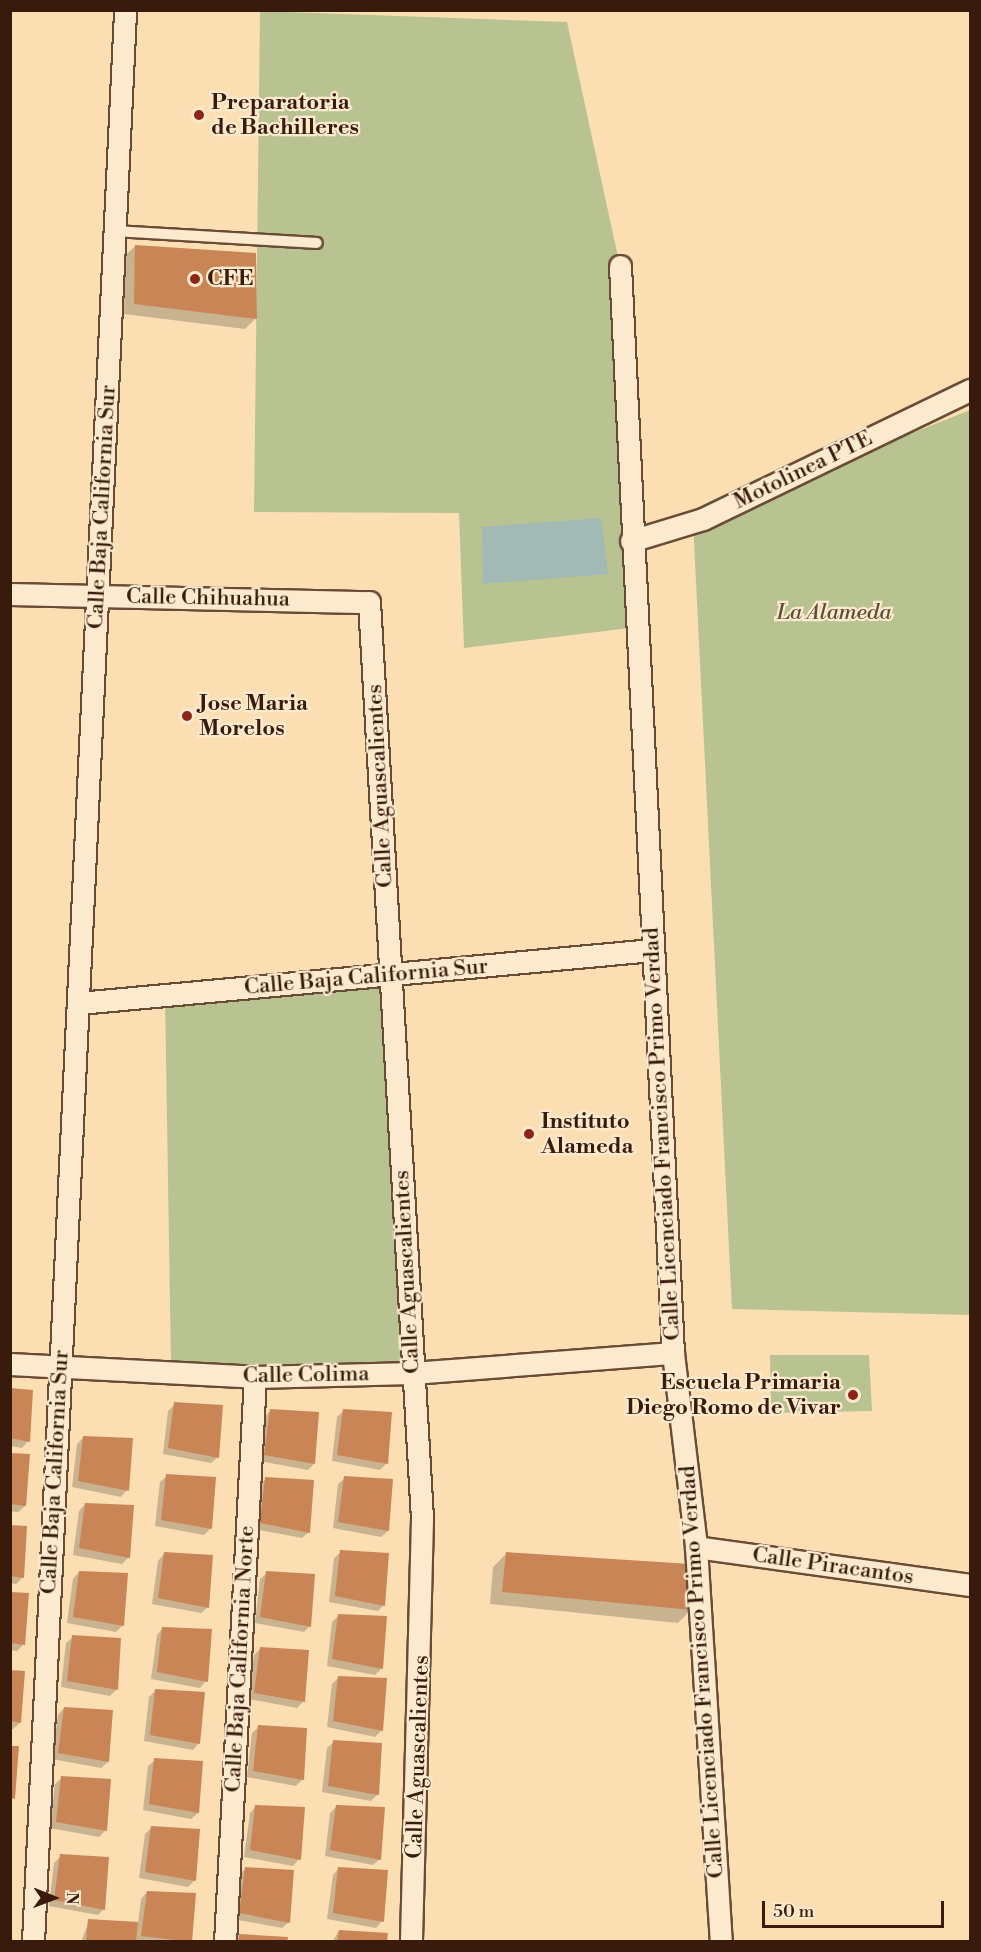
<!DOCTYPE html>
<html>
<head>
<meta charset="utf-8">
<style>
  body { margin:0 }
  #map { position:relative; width:981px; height:1952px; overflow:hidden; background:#fbdfb3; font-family:"Libre Bodoni",serif }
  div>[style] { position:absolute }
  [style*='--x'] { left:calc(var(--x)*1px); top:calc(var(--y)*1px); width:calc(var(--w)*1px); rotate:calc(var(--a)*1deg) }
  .green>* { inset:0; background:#b8c391 }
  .water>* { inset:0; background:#a2bab6 }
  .shadow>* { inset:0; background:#0003 }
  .building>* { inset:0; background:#c98555 }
  .roads { filter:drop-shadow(2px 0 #6a4c36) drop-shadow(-2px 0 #6a4c36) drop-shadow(0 2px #6a4c36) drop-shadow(0 -2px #6a4c36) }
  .service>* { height:10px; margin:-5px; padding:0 5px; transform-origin:5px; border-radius:5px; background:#fceace }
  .minor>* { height:21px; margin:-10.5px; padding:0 10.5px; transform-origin:10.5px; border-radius:10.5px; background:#fceace }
  .dots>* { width:16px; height:16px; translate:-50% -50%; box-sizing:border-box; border:3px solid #fceace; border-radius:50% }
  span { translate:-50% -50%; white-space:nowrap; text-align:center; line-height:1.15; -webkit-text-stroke:4.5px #fceace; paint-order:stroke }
  .poi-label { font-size:22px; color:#391b0d; font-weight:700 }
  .left { translate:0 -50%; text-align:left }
  .right { translate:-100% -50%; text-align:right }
  .street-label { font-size:22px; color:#391b0d }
  .park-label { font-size:22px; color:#5f4d35; font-style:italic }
  .frame { position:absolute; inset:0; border:12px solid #391b0d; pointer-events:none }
  .north { position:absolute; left:24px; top:1868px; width:60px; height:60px; -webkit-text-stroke:4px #fceace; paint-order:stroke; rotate:91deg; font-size:16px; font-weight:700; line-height:24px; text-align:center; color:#391b0d }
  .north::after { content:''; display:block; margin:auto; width:21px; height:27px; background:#391b0d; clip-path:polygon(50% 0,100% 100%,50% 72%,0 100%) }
  .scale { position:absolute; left:762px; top:1901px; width:182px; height:27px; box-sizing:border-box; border:3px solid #391b0d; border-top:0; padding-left:8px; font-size:18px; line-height:21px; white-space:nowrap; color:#391b0d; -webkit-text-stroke:4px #fceace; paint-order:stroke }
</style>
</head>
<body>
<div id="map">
  <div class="green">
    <i style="clip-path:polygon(260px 11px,567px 22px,620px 266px,638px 627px,464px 648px,459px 513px,254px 512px)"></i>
    <i style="clip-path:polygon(970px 410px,970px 1315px,732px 1309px,693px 521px)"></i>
    <i style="clip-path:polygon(392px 975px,412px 1373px,171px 1364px,165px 996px)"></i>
    <i style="clip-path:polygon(770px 1355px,869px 1355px,872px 1411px,771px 1413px)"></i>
  </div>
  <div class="water">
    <i style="clip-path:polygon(601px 518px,608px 574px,483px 584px,482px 527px)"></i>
  </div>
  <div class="shadow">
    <i style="clip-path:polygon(135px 246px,254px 254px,255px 319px,245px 329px,124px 314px,125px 256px)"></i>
    <i style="clip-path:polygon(10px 1390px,28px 1441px,22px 1448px,10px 1446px)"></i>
    <i style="clip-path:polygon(175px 1404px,218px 1457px,211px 1463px,163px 1454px,168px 1411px)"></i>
    <i style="clip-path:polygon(271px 1410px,314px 1464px,308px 1470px,259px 1461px,264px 1417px)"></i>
    <i style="clip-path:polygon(343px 1411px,386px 1464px,380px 1470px,332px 1461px,337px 1417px)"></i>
    <i style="clip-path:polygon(84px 1437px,127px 1490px,121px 1497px,72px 1487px,77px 1444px)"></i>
    <i style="clip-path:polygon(10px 1454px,25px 1506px,18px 1512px,10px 1511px)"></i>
    <i style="clip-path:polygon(167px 1476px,214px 1478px,210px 1529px,204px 1535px,155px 1526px,160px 1482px)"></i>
    <i style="clip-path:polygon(345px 1478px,392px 1480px,388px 1531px,381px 1537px,333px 1528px,338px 1484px)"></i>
    <i style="clip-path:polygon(266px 1479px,309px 1532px,302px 1538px,254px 1529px,259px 1486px)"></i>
    <i style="clip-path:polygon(85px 1504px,129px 1557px,122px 1564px,73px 1555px,79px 1511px)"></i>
    <i style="clip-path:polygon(10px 1526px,22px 1578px,16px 1584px,10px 1583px)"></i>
    <i style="clip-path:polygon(341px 1552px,384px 1605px,378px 1611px,329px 1602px,334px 1558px)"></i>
    <i style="clip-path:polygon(164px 1554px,208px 1607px,201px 1613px,152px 1604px,158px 1561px)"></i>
    <i style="clip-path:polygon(506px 1554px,691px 1610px,678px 1623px,490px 1604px,493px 1567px)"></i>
    <i style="clip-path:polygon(79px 1572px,123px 1625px,116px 1632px,67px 1623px,73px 1579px)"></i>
    <i style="clip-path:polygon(267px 1573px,310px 1626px,304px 1632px,255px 1623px,260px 1579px)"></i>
    <i style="clip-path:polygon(10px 1593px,27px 1594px,23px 1645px,17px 1651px,10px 1650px)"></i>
    <i style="clip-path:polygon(339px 1615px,382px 1668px,375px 1675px,327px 1666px,332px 1622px)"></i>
    <i style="clip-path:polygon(163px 1628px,206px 1681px,200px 1688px,151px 1679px,157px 1635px)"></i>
    <i style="clip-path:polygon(73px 1637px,116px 1690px,110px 1696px,61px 1687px,66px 1643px)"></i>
    <i style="clip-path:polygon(260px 1649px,303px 1702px,297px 1708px,248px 1699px,254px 1655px)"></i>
    <i style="clip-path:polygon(10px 1672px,20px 1723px,13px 1729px,10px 1729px)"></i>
    <i style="clip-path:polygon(339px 1677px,382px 1730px,375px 1737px,327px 1727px,332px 1684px)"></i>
    <i style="clip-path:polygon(156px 1690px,199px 1743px,193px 1750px,144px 1741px,149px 1697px)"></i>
    <i style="clip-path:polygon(64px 1708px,108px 1762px,101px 1768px,52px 1759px,58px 1715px)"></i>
    <i style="clip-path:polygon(259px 1727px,306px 1729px,302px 1780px,296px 1786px,247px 1777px,252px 1733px)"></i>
    <i style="clip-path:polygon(334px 1742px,377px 1795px,371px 1801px,322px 1792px,327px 1748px)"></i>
    <i style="clip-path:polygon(155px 1760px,198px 1813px,191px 1819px,143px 1810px,148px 1766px)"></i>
    <i style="clip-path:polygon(62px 1778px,109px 1780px,105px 1831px,99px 1837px,50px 1828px,55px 1784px)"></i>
    <i style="clip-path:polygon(256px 1806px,299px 1859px,293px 1866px,244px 1857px,250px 1813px)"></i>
    <i style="clip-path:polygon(337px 1806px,380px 1859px,373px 1865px,325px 1856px,330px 1813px)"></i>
    <i style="clip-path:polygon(151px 1828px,198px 1830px,194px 1881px,188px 1887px,139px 1878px,145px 1834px)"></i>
    <i style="clip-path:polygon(61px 1856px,104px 1909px,98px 1915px,49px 1906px,54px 1863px)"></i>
    <i style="clip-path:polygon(339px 1868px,382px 1921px,376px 1928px,327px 1919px,333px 1875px)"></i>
    <i style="clip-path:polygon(245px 1869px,289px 1922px,282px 1928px,233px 1919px,239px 1875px)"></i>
    <i style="clip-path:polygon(147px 1892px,191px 1942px,81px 1942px,89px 1921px,138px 1924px,141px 1899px)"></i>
    <i style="clip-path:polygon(339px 1931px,386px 1942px,332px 1942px)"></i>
  </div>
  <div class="building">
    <i style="clip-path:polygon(135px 245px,256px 253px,257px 319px,134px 304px)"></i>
    <i style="clip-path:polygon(10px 1388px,33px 1390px,30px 1442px,10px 1438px)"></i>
    <i style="clip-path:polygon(174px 1402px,223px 1405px,219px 1458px,168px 1448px)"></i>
    <i style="clip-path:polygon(270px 1409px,319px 1412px,315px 1464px,264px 1455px)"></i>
    <i style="clip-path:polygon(343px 1409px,392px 1412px,388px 1464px,337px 1455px)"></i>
    <i style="clip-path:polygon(83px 1436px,133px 1438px,129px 1491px,78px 1481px)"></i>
    <i style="clip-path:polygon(10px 1453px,30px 1454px,26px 1506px,10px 1504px)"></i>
    <i style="clip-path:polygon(166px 1474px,216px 1477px,212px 1529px,161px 1520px)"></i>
    <i style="clip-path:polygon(344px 1476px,393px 1479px,389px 1531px,338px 1522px)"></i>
    <i style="clip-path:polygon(265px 1477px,314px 1480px,310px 1533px,260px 1523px)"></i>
    <i style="clip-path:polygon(85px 1503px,134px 1505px,130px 1558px,79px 1548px)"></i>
    <i style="clip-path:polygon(10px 1525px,27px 1526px,24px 1578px,10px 1576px)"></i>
    <i style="clip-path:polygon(340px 1550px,389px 1553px,385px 1606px,335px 1596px)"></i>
    <i style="clip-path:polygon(164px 1552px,213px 1555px,209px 1608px,158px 1598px)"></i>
    <i style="clip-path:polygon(506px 1552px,690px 1564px,692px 1610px,502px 1592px)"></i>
    <i style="clip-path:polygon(79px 1571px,128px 1573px,124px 1626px,73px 1617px)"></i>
    <i style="clip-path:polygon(266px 1571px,315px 1574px,311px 1627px,260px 1617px)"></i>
    <i style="clip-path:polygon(10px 1592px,29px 1593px,25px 1645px,10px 1643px)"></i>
    <i style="clip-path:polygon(338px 1614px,387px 1616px,383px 1669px,332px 1659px)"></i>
    <i style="clip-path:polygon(162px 1627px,212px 1629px,208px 1682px,157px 1672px)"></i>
    <i style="clip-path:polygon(72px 1635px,121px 1638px,118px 1690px,67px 1681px)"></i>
    <i style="clip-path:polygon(260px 1647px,309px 1650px,305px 1702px,254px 1693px)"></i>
    <i style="clip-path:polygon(10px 1670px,25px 1671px,21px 1723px,10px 1721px)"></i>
    <i style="clip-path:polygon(338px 1676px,387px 1678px,383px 1731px,333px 1721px)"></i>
    <i style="clip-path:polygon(155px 1689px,205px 1692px,200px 1744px,150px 1735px)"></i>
    <i style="clip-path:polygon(64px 1707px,113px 1710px,109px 1762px,58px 1753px)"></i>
    <i style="clip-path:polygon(258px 1725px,307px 1728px,304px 1780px,253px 1771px)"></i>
    <i style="clip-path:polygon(333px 1740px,382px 1743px,379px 1795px,328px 1786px)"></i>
    <i style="clip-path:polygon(10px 1746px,19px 1746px,15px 1799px,10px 1798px)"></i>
    <i style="clip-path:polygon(154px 1758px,203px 1761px,199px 1813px,149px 1804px)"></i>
    <i style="clip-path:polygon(61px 1776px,111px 1779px,107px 1831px,56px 1822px)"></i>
    <i style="clip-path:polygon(255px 1805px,305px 1807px,301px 1860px,250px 1850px)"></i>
    <i style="clip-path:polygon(336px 1805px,385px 1807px,381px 1860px,330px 1850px)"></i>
    <i style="clip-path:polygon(151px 1826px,200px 1829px,196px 1881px,145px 1872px)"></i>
    <i style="clip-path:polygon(60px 1854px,109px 1857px,105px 1910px,54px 1900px)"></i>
    <i style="clip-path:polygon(245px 1867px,294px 1870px,290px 1923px,239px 1913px)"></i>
    <i style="clip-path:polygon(338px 1867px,388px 1870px,384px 1922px,333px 1913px)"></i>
    <i style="clip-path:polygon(147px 1891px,196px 1893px,192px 1942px,141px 1936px)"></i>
    <i style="clip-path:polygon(88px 1919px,138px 1922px,136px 1942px,86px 1942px)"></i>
    <i style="clip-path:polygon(339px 1930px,388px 1933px,387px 1942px,337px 1942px)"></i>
    <i style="clip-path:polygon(239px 1934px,288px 1937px,287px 1942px,238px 1942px)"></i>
  </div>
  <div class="roads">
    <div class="service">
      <i style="--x:115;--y:231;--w:202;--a:3.4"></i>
    </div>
    <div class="minor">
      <i style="--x:620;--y:266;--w:1088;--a:87.21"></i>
      <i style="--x:673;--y:1353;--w:195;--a:83.2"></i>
      <i style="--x:696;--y:1547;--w:396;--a:86.4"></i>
      <i style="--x:631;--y:541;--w:75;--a:-17"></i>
      <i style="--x:703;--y:519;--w:297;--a:-25.8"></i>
      <i style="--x:10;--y:594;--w:359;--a:1.3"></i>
      <i style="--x:369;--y:602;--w:919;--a:86.69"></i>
      <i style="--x:422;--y:1519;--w:423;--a:91.5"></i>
      <i style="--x:79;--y:1003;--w:576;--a:-5.28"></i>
      <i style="--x:10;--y:1364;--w:245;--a:3"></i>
      <i style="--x:255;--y:1377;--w:157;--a:-1.5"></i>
      <i style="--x:412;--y:1373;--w:262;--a:-4.4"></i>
      <i style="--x:696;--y:1547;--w:277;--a:7.9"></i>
      <i style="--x:33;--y:1942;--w:1934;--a:-87.27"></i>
      <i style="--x:225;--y:1942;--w:566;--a:-86.96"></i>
    </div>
  </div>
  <div class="dots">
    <i style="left:199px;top:115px;background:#8f2418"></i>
    <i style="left:195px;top:279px;background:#8f2418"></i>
    <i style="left:187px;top:716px;background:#8f2418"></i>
    <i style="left:529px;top:1134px;background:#8f2418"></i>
    <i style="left:853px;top:1395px;background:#8f2418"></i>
  </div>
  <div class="poi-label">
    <span class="left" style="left:211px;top:115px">Preparatoria<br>de Bachilleres</span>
    <span class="left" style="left:207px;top:279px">CFE</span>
    <span class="left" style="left:199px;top:716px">Jose Maria<br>Morelos</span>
    <span class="left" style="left:541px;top:1134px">Instituto<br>Alameda</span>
    <span class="right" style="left:841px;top:1395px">Escuela Primaria<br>Diego Romo de Vivar</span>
  </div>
  <div class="street-label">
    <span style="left:803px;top:470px;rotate:-26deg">Motolinea PTE</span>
    <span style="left:102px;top:507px;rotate:-87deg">Calle Baja California Sur</span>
    <span style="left:208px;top:598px;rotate:1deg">Calle Chihuahua</span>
    <span style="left:380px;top:786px;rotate:-93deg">Calle Aguascalientes</span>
    <span style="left:366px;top:977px;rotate:-5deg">Calle Baja California Sur</span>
    <span style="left:662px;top:1134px;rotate:-93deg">Calle Licenciado Francisco Primo Verdad</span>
    <span style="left:407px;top:1272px;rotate:-93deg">Calle Aguascalientes</span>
    <span style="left:306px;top:1375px;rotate:-1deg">Calle Colima</span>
    <span style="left:55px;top:1472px;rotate:-87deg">Calle Baja California Sur</span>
    <span style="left:833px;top:1566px;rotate:8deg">Calle Piracantos</span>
    <span style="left:240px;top:1659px;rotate:-87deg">Calle Baja California Norte</span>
    <span style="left:702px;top:1672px;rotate:-94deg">Calle Licenciado Francisco Primo Verdad</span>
    <span style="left:418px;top:1757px;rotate:-88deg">Calle Aguascalientes</span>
  </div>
  <div class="park-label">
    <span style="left:834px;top:613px">La Alameda</span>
  </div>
  <div class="frame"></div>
  <div class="north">N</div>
  <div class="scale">50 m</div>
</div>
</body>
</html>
